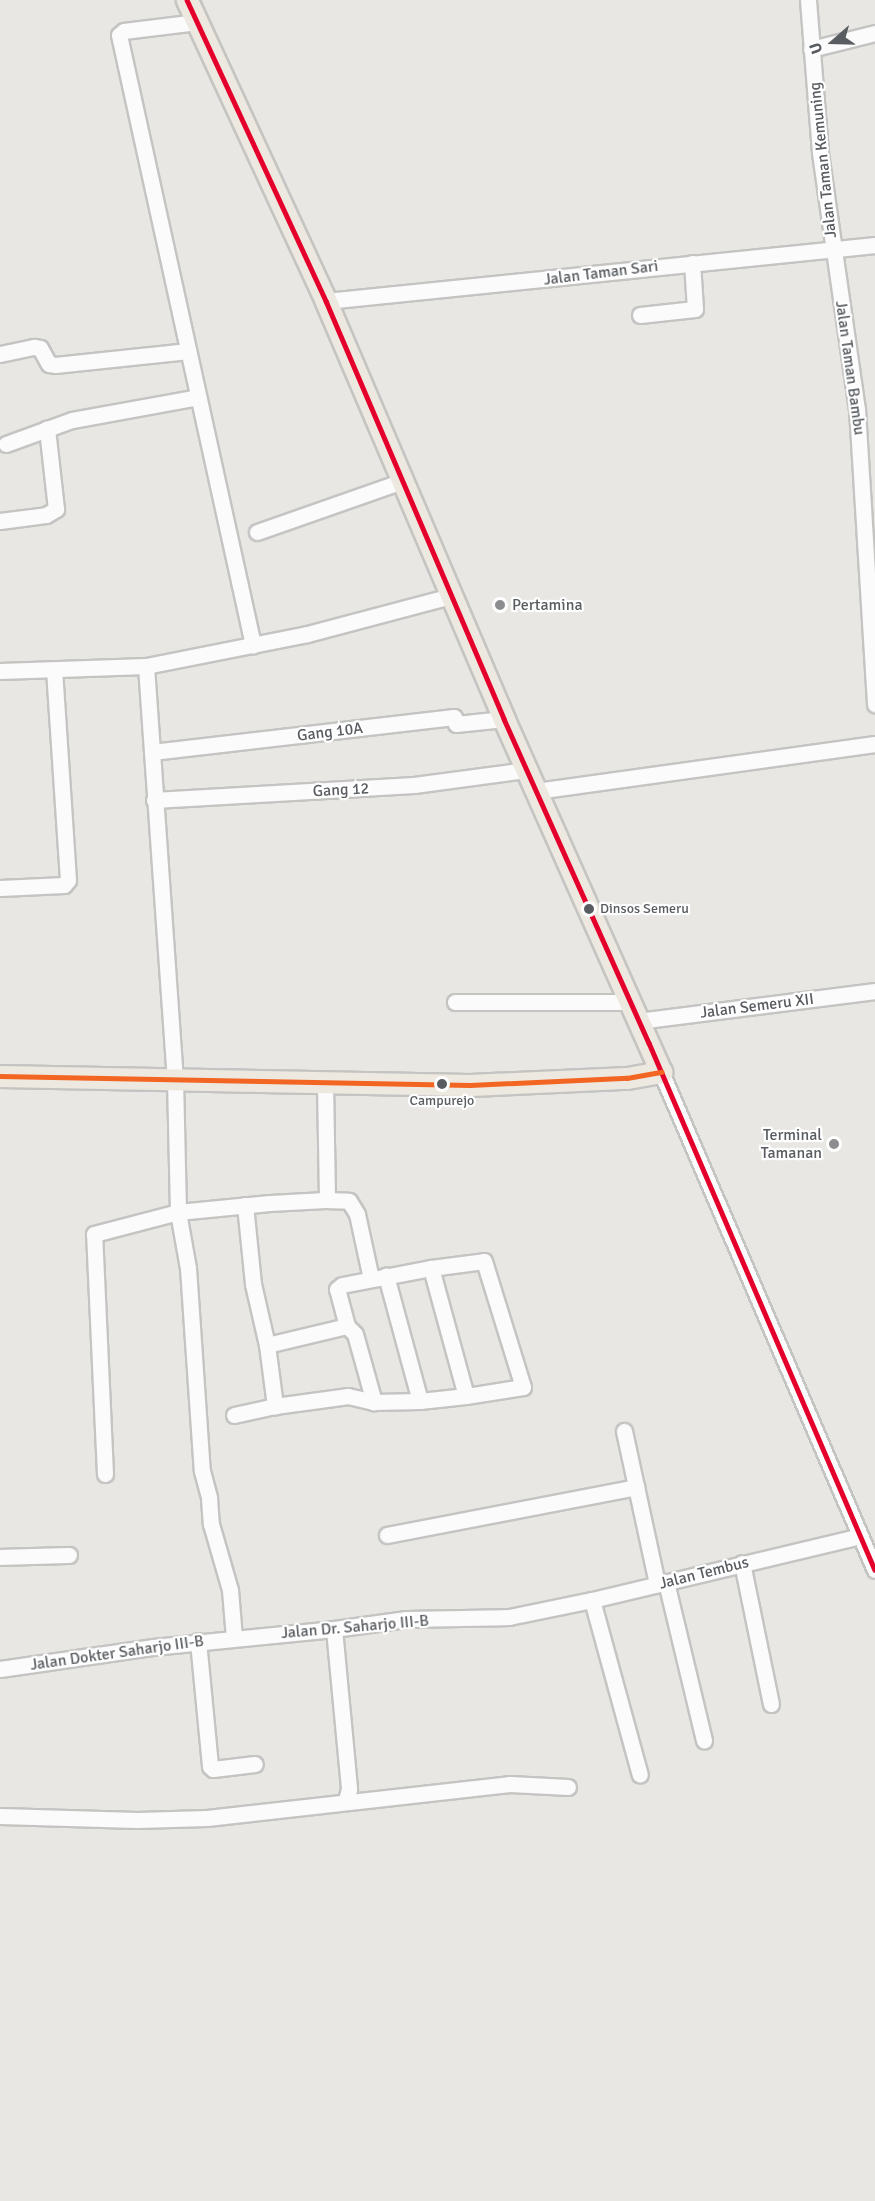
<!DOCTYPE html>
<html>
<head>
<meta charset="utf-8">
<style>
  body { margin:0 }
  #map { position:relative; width:875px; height:2201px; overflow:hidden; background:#e9e7e3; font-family:Signika,sans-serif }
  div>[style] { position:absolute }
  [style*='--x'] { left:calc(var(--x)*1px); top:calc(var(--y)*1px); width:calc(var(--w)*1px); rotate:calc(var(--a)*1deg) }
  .roads { filter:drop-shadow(2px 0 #c4c4c3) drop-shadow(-2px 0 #c4c4c3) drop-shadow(0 2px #c4c4c3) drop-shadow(0 -2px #c4c4c3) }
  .minor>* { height:15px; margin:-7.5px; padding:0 7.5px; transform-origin:7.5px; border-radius:7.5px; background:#fcfbfb }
  .highway>* { height:21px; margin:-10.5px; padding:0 10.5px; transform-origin:10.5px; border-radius:10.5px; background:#ede9e0 }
  .bus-1>* { height:4.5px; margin:-2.25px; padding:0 2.25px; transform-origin:2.25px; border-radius:2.25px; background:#e4002b }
  .bus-2>* { height:4.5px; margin:-2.25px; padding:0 2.25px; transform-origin:2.25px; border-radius:2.25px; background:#f26522 }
  .dots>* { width:16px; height:16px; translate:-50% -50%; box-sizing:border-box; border:3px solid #fff; border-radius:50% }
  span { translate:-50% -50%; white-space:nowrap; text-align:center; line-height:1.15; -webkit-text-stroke:4.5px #fff; paint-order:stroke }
  .bus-label { font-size:14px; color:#595d61 }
  .left { translate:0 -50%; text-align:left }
  .street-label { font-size:16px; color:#595d61 }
  .poi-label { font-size:16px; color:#595d61 }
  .right { translate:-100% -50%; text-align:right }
  .north { position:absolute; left:803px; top:12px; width:60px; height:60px; -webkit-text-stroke:4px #fff; paint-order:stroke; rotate:250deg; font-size:16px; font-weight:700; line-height:24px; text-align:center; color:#595d61 }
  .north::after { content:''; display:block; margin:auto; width:21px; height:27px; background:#595d61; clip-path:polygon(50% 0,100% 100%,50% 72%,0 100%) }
</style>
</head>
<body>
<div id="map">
  <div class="roads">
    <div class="minor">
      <i style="--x:808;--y:0;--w:153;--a:85.5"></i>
      <i style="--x:820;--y:153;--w:259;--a:81.8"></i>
      <i style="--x:857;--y:409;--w:296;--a:86.5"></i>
      <i style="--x:197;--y:22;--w:74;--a:173"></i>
      <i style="--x:124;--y:31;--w:6;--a:141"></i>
      <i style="--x:119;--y:35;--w:625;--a:77.61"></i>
      <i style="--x:811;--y:49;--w:66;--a:-14"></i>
      <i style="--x:326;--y:301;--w:552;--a:-5.82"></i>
      <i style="--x:640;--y:315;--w:55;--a:-6.2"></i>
      <i style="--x:695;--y:309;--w:46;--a:-93.7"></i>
      <i style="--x:0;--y:354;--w:35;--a:-12"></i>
      <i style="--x:34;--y:347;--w:6;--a:9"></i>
      <i style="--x:40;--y:348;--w:18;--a:61"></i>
      <i style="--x:49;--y:364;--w:6;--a:9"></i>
      <i style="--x:55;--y:365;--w:134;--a:-6"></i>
      <i style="--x:6;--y:444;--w:70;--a:-20"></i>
      <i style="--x:72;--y:420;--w:128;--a:-10.3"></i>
      <i style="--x:0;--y:521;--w:46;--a:-7.4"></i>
      <i style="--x:46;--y:515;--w:12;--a:-31"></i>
      <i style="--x:56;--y:509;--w:81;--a:-96.4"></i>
      <i style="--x:257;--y:532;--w:155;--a:-19.3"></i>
      <i style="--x:146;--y:666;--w:414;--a:86"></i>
      <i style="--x:175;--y:1079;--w:133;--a:88.7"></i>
      <i style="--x:178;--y:1212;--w:57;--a:79.9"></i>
      <i style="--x:188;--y:1268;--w:203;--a:86.1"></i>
      <i style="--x:202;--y:1471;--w:28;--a:75"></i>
      <i style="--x:209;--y:1498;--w:26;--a:86"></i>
      <i style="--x:211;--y:1524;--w:69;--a:73.9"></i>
      <i style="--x:230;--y:1590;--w:48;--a:85.2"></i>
      <i style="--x:0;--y:671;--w:146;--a:-2"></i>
      <i style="--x:146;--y:666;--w:164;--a:-11.2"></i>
      <i style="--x:307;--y:634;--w:149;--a:-14.8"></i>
      <i style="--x:152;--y:752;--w:304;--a:-6.6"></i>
      <i style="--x:454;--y:717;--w:7;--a:74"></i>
      <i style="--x:456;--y:724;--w:48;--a:-5.9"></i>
      <i style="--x:536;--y:791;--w:342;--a:-7.9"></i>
      <i style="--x:154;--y:800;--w:260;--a:-3.3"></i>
      <i style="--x:414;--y:785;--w:114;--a:-7.6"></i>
      <i style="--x:0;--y:888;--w:64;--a:-2.7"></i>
      <i style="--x:64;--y:885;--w:6;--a:-51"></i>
      <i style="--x:68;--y:880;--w:210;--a:-93.8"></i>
      <i style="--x:455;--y:1002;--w:175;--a:0"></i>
      <i style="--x:638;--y:1021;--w:239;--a:-7.2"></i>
      <i style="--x:661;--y:1072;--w:542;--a:66.75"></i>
      <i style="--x:325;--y:1200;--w:24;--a:2"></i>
      <i style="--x:349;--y:1201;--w:15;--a:58"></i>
      <i style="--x:357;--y:1214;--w:66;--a:77.8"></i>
      <i style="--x:245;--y:1205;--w:79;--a:84.2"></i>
      <i style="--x:253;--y:1284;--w:63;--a:77.1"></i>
      <i style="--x:267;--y:1345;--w:62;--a:82.5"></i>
      <i style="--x:275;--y:1406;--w:74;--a:-7.8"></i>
      <i style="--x:348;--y:1396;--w:27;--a:13"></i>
      <i style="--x:374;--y:1402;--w:46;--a:-1.2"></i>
      <i style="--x:420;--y:1401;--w:130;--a:-105.2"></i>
      <i style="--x:347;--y:1326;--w:38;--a:-105"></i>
      <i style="--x:337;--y:1289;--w:6;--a:-39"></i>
      <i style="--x:342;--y:1285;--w:91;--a:-10.8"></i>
      <i style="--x:431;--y:1268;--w:53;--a:-7.5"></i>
      <i style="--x:484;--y:1261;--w:132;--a:72.8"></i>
      <i style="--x:523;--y:1387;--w:58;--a:171"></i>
      <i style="--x:267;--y:1345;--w:82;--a:-13.4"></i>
      <i style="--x:347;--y:1326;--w:11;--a:45"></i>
      <i style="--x:355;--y:1334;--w:71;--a:74.4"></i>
      <i style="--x:420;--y:1401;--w:46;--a:-6.2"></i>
      <i style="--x:466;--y:1396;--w:133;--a:-105.3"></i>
      <i style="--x:234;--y:1415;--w:42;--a:-12.4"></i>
      <i style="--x:624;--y:1431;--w:157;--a:77.8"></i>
      <i style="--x:105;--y:1474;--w:240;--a:-92.6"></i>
      <i style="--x:94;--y:1234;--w:87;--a:-14.7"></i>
      <i style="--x:178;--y:1212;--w:92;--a:-5.6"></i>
      <i style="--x:270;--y:1203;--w:55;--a:-3.1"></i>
      <i style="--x:325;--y:1200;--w:3;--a:-45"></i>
      <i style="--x:327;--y:1198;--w:116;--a:-91"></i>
      <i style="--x:387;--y:1535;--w:254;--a:-10.9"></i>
      <i style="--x:0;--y:1557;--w:69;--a:-1.7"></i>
      <i style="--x:742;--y:1563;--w:144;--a:78.4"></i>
      <i style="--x:666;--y:1582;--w:163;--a:76.5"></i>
      <i style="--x:592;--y:1600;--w:181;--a:74.7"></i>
      <i style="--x:334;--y:1629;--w:161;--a:84.6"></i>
      <i style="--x:349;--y:1789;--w:11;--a:105"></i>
      <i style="--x:198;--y:1641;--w:126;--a:84.5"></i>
      <i style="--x:210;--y:1766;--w:4;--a:45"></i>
      <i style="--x:213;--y:1769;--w:42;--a:-6.8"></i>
      <i style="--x:0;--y:1669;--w:155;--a:-8.2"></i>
      <i style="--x:153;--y:1647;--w:182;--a:-5.7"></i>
      <i style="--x:334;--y:1629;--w:73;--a:-7.9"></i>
      <i style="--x:406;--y:1619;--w:103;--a:-1.1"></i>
      <i style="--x:509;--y:1617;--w:85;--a:-11.6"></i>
      <i style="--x:592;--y:1600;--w:276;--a:-13.4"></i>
      <i style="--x:0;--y:1816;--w:137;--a:1.7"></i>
      <i style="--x:137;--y:1820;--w:70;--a:-1.6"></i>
      <i style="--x:207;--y:1818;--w:305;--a:-6.4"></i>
      <i style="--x:510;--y:1784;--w:58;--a:3"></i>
    </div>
    <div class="highway">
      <i style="--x:0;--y:1076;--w:470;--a:1.1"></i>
      <i style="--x:470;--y:1085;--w:157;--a:-2.6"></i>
      <i style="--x:627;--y:1078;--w:35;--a:-10"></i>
      <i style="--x:661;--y:1072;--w:386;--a:-114"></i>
      <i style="--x:504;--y:719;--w:454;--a:-113.1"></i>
      <i style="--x:326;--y:301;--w:332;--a:-114.8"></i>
    </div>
  </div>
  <div class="bus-1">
    <i style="--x:187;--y:0;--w:332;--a:65.2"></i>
    <i style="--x:326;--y:301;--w:454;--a:66.9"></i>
    <i style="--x:504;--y:719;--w:355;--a:65.9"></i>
    <i style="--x:649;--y:1043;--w:573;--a:66.79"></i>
  </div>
  <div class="bus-2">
    <i style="--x:0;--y:1076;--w:470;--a:1.1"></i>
    <i style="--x:470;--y:1085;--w:157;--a:-2.6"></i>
    <i style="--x:627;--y:1078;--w:35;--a:-10"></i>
  </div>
  <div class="dots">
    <i style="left:500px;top:605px;background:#8b8d8e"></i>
    <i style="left:589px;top:909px;background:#595d61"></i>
    <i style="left:442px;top:1084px;background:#595d61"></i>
    <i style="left:834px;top:1144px;background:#8b8d8e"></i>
  </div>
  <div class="bus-label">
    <span class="left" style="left:600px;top:909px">Dinsos Semeru</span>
    <span style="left:442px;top:1101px">Campurejo</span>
  </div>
  <div class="street-label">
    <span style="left:823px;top:160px;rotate:-96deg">Jalan Taman Kemuning</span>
    <span style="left:601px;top:273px;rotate:-7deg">Jalan Taman Sari</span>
    <span style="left:850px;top:368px;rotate:82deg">Jalan Taman Bambu</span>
    <span style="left:330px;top:732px;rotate:-7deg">Gang 10A</span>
    <span style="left:341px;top:790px;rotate:-3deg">Gang 12</span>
    <span style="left:757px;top:1006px;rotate:-7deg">Jalan Semeru XII</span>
    <span style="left:704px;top:1573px;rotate:-14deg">Jalan Tembus</span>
    <span style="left:355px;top:1627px;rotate:-5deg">Jalan Dr. Saharjo III-B</span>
    <span style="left:117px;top:1653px;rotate:-8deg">Jalan Dokter Saharjo III-B</span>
  </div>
  <div class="poi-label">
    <span class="left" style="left:512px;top:605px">Pertamina</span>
    <span class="right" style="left:822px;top:1144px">Terminal<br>Tamanan</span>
  </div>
  <div class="north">U</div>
</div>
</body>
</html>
